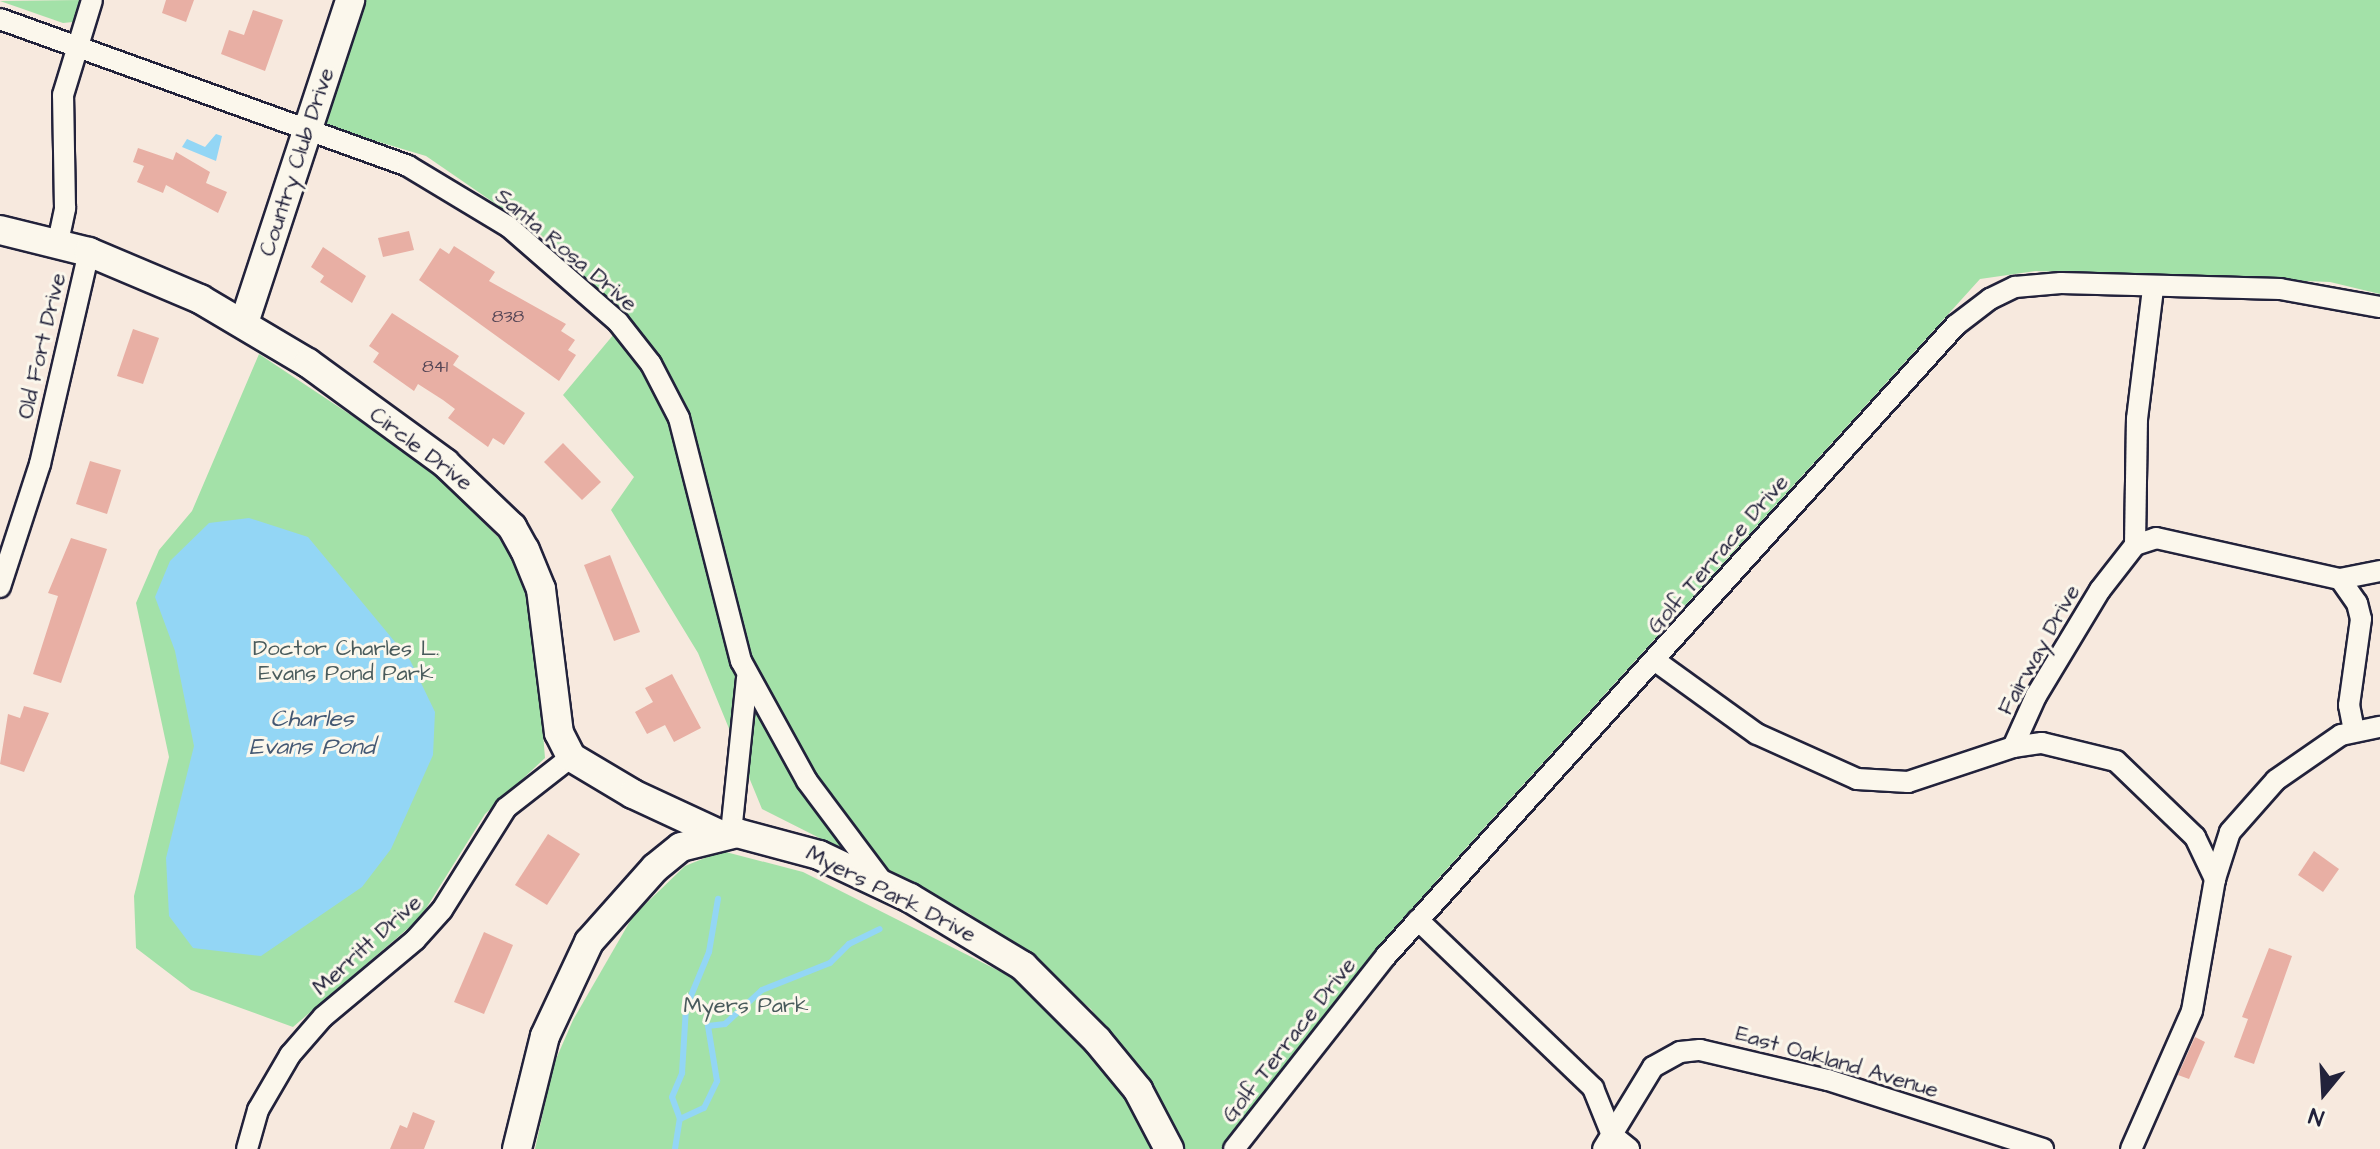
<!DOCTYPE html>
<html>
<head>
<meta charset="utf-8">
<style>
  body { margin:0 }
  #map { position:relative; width:2380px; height:1149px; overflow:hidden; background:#f7e9de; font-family:"Architects Daughter",sans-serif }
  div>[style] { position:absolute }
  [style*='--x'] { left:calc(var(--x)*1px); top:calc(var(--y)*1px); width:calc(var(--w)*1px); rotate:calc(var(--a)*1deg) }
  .green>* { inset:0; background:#a3e1a8 }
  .water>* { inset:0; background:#93d6f5 }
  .stream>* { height:6px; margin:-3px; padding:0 3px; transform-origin:3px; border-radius:3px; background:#93d6f5 }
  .building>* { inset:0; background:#e8afa4 }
  .roads { filter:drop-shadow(2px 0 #22223b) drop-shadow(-2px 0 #22223b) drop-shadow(0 2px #22223b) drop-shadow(0 -2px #22223b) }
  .street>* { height:20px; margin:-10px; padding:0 10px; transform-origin:10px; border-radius:10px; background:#fbf7ec }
  .secondary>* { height:28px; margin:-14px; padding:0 14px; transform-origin:14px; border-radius:14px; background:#fbf7ec }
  span { translate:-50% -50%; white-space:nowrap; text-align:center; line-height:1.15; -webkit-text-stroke:6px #fbf7ec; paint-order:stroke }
  .number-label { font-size:18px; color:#544555 }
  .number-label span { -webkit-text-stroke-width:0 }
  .street-label { font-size:22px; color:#22223b }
  .park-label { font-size:22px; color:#495b5c }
  .water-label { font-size:24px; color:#445873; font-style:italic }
  .north { position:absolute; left:2284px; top:1053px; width:80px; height:80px; -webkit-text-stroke:6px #fbf7ec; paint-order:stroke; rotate:198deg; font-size:22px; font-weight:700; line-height:32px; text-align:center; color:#22223b }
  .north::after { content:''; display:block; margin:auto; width:28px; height:36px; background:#22223b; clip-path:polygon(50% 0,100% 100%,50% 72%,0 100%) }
</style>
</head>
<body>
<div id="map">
  <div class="green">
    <i style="clip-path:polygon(81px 0,73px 22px,63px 23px,0 1px)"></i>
    <i style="clip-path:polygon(361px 0,2380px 0,2380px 294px,2330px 282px,2036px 271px,1980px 279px,1437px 880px,1223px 1149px,1181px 1149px,1091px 1009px,970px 914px,762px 809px,698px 653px,611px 510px,634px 477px,563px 395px,624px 322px,541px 235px,426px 156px,322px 125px)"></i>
    <i style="clip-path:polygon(259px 354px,423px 463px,503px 542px,524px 581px,535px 635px,545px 758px,485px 814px,420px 918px,293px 1027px,191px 990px,136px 948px,134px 896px,169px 757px,136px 603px,159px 550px,192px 511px)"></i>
    <i style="clip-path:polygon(722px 851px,803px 872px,1027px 985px,1138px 1107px,1160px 1149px,535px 1149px,553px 1066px,573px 1020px,633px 916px,685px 866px)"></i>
  </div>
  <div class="water">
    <i style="clip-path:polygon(216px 134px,222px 136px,216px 161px,182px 147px,187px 139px,205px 147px)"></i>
    <i style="clip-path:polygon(249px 518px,308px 537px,410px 660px,435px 712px,433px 755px,391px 849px,362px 887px,261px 956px,193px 948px,169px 916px,166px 858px,194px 746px,175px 651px,155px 597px,170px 561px,209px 523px)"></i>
  </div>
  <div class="stream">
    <i style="--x:680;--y:1119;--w:26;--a:-25"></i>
    <i style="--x:704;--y:1108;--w:30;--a:-64"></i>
    <i style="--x:717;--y:1081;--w:56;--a:-99.3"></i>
    <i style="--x:708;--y:1026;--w:17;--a:-7"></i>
    <i style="--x:725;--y:1024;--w:50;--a:-42.6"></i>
    <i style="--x:762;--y:990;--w:73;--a:-21.7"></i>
    <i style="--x:830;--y:963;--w:27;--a:-45"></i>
    <i style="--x:849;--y:944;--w:34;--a:-26"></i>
    <i style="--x:675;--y:1149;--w:30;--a:-81"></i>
    <i style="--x:680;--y:1119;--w:23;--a:-110"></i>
    <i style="--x:672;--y:1097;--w:26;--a:-67"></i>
    <i style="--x:682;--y:1073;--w:65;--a:-86.5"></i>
    <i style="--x:686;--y:1008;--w:61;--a:-67.7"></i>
    <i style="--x:709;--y:952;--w:54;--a:-80.4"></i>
  </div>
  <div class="building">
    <i style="clip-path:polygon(166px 0,194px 0,186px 22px,162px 13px)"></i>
    <i style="clip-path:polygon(253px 10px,283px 20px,265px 71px,221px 54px,229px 30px,244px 35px)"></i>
    <i style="clip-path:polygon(138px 148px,173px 160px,176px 152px,210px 172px,206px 183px,227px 192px,218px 213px,166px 185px,163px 193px,137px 182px,144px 166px,133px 162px)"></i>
    <i style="clip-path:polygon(409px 231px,414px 250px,383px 257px,378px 238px)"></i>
    <i style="clip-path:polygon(454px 246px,495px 272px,489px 281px,566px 324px,561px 331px,575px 340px,568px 350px,576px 355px,559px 381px,419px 280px,440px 248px,449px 254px)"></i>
    <i style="clip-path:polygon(323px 247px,366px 276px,352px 303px,320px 282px,324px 276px,311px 267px)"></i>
    <i style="clip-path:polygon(392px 313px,459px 356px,453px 365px,525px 413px,504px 445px,493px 438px,488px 447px,448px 418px,455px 409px,443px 400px,418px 384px,414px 391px,373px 362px,379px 353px,369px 346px)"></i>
    <i style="clip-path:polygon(133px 329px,159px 338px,143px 384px,117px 376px)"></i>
    <i style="clip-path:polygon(563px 443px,601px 482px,582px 500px,544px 462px)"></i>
    <i style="clip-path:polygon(90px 461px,121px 470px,107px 514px,76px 504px)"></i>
    <i style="clip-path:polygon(71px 538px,107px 549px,61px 683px,33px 674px,58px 596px,48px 593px)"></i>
    <i style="clip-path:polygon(610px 555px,640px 632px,614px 641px,584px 565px)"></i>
    <i style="clip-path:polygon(672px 674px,701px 728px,674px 742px,665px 725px,647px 734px,635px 712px,653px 702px,645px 688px)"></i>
    <i style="clip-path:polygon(24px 706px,49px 713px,24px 772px,0 764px,8px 714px,20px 718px)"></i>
    <i style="clip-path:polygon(548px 834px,580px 854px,547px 905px,515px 885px)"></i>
    <i style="clip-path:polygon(2314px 851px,2339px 869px,2323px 892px,2298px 875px)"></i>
    <i style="clip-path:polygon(484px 932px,513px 945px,484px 1014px,454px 1002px)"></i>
    <i style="clip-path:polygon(2269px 948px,2292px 956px,2254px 1064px,2234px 1057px,2248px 1019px,2242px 1017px)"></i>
    <i style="clip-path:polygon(2195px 1037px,2205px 1042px,2189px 1079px,2178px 1075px)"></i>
    <i style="clip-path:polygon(413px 1112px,435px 1121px,424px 1149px,390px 1149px,400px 1125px,407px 1128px)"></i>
  </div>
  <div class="roads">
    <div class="street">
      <i style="--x:0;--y:19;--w:434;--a:19.8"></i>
      <i style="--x:408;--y:166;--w:118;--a:31.1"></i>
      <i style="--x:509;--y:227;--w:145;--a:41.1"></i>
      <i style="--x:618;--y:322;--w:53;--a:51.8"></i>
      <i style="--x:651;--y:364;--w:61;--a:62.6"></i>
      <i style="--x:679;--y:418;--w:251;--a:75.7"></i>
      <i style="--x:741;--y:661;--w:137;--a:61.2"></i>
      <i style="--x:807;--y:781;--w:129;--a:53.2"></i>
      <i style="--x:58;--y:242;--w:35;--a:-78"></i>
      <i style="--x:65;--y:208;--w:113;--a:-91"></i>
      <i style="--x:63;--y:95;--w:99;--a:-73"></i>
      <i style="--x:2135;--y:545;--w:22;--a:-18"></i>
      <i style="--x:2156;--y:538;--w:189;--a:12.6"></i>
      <i style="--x:2340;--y:579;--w:29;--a:55"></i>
      <i style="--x:2357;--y:603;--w:16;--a:76"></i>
      <i style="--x:2361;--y:619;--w:87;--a:97.9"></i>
      <i style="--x:2349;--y:705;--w:26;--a:79"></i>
      <i style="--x:2340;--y:579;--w:41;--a:-11.3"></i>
      <i style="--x:0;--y:587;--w:129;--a:-72"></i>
      <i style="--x:40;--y:464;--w:218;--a:-77"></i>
      <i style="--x:1657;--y:662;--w:123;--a:35.8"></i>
      <i style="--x:1757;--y:734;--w:110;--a:24.2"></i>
      <i style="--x:1857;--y:779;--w:51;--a:3.4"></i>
      <i style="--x:1908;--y:782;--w:111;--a:-18.4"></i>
      <i style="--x:2013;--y:747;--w:56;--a:-65.7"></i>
      <i style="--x:2036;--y:696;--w:124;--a:-58.9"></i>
      <i style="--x:2100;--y:590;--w:57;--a:-52.1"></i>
      <i style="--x:2135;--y:545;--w:126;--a:-89.1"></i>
      <i style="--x:2137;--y:419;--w:132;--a:-83"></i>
      <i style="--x:2013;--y:747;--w:29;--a:-8"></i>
      <i style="--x:2042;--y:743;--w:76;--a:13.7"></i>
      <i style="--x:2116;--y:761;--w:110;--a:43.9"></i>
      <i style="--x:2195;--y:837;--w:47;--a:64.5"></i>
      <i style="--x:2215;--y:879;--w:134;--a:99.9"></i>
      <i style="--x:2192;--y:1011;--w:151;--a:113.8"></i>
      <i style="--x:731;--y:833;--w:156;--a:-84.1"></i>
      <i style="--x:2215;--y:879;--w:49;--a:-72.3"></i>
      <i style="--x:2230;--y:832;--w:69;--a:-48.5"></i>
      <i style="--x:2276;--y:780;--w:79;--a:-34.7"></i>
      <i style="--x:2341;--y:735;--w:40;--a:-12"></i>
      <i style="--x:1418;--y:920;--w:243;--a:43.8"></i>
      <i style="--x:1593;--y:1088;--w:51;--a:68"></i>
      <i style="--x:1612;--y:1135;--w:22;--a:39"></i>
      <i style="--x:247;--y:1149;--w:41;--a:-74.2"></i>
      <i style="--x:258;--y:1110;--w:64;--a:-59.8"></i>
      <i style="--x:290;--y:1055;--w:50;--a:-49"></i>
      <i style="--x:323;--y:1017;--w:120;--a:-39.9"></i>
      <i style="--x:415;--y:940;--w:40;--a:-48"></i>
      <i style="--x:442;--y:910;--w:120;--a:-57.9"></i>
      <i style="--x:506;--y:808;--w:83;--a:-38.1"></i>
      <i style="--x:1234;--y:1149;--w:246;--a:-51.8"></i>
      <i style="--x:1386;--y:956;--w:850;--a:-47.91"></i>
      <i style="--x:1956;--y:325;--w:43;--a:-37.4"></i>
      <i style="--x:1990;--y:299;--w:28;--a:-26"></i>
      <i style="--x:2015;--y:287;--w:46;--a:-5"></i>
      <i style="--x:2061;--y:283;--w:219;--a:1.6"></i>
      <i style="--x:2280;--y:289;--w:102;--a:10.2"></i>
      <i style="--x:1603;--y:1149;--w:96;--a:-58.6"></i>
      <i style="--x:1653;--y:1067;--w:31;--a:-29"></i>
      <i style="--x:1680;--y:1052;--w:20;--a:-6"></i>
      <i style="--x:1700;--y:1050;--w:131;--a:13.2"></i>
      <i style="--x:1828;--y:1080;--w:226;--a:17.8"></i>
    </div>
    <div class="secondary">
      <i style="--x:0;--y:230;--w:92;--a:13.9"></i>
      <i style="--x:89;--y:252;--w:121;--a:22.9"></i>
      <i style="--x:200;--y:299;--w:126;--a:30.7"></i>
      <i style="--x:308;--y:363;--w:170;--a:36.1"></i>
      <i style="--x:445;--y:463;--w:93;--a:43.7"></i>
      <i style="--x:512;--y:527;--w:26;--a:61"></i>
      <i style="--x:525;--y:550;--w:42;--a:67.7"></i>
      <i style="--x:541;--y:589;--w:145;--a:82.9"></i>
      <i style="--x:559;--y:733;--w:27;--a:63"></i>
      <i style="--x:571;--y:757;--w:72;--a:30.8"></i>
      <i style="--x:633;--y:794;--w:95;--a:24.9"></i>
      <i style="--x:244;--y:323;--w:340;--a:-71.8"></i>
      <i style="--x:517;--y:1149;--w:116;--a:-76.1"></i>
      <i style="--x:545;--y:1036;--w:104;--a:-64.9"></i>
      <i style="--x:589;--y:942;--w:99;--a:-48.3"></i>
      <i style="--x:655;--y:868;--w:33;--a:-39"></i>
      <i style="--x:681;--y:847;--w:58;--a:-14"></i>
      <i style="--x:737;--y:833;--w:85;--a:15"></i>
      <i style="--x:819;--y:855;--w:101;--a:25.3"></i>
      <i style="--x:910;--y:898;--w:132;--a:31"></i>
      <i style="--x:1023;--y:966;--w:105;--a:45"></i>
      <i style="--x:1097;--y:1040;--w:65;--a:50.6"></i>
      <i style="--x:1138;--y:1090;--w:67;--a:62.3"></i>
    </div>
  </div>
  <div class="number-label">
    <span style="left:508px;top:317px">838</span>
    <span style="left:435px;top:367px">841</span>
  </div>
  <div class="street-label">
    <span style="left:297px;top:162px;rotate:-72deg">Country Club Drive</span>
    <span style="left:566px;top:250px;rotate:40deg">Santa Rosa Drive</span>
    <span style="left:42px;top:346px;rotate:-77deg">Old Fort Drive</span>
    <span style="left:421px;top:449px;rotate:37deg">Circle Drive</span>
    <span style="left:1718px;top:554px;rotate:-49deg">Golf Terrace Drive</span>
    <span style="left:2039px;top:650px;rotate:-61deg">Fairway Drive</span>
    <span style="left:891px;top:894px;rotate:27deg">Myers Park Drive</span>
    <span style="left:367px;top:945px;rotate:-42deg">Merritt Drive</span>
    <span style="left:1289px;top:1040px;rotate:-52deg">Golf Terrace Drive</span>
    <span style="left:1837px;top:1062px;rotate:16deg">East Oakland Avenue</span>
  </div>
  <div class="park-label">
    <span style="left:346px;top:661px">Doctor Charles L.<br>Evans Pond Park</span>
    <span style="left:746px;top:1006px">Myers Park</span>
  </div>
  <div class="water-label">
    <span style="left:312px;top:734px">Charles<br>Evans Pond</span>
  </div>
  <div class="north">N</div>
</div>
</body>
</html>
